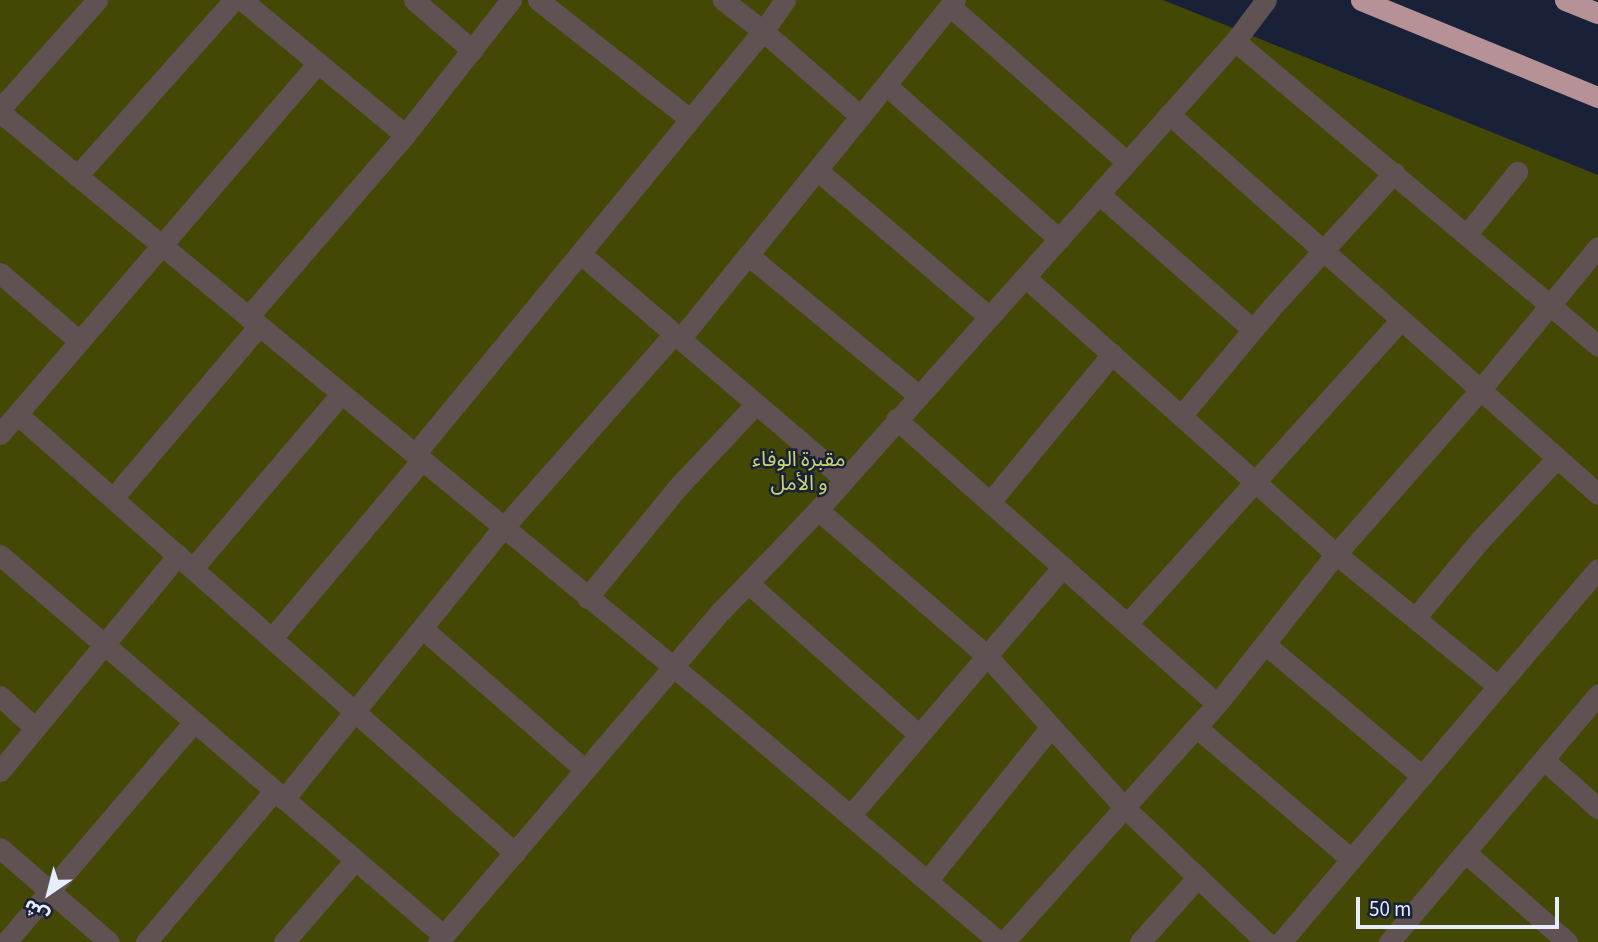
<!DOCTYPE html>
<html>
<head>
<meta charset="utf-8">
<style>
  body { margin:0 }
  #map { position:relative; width:1598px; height:942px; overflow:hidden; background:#182138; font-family:"Source Sans 3","Noto Sans Arabic",sans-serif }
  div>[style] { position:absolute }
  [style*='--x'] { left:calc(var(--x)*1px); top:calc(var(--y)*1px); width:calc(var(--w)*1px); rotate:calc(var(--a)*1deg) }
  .green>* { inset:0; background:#434804 }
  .minor>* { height:21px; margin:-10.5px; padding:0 10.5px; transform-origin:10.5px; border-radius:10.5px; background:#605152 }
  .highway>* { height:21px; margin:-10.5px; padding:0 10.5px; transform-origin:10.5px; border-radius:10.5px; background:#b69195 }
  span { translate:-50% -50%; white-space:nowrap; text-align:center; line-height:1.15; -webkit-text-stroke:5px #182138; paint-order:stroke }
  .park-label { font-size:21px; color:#cbd572 }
  .north { position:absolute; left:14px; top:858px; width:70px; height:70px; -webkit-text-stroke:5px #182138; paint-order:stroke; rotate:215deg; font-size:19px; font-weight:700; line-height:28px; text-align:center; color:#e6edfd }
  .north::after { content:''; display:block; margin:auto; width:24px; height:32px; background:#e6edfd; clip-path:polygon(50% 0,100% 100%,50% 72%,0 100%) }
  .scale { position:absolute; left:1356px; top:897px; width:203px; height:32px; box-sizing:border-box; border:4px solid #e6edfd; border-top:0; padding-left:9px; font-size:21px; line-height:24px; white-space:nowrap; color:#e6edfd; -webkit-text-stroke:5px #182138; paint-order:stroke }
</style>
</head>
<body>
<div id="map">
  <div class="green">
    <i style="clip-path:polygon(0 0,1163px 0,1598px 175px,1598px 942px,0 942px)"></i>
  </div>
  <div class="minor">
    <i style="--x:242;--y:0;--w:212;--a:39.6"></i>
    <i style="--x:414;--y:0;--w:77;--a:40.8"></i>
    <i style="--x:538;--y:0;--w:193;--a:38.1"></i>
    <i style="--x:785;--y:0;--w:38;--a:125"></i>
    <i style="--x:763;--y:31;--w:129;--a:41.2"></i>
    <i style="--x:950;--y:6;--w:236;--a:41.4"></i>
    <i style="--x:1235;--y:41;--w:474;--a:40"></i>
    <i style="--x:886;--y:85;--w:232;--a:41.7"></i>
    <i style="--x:0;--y:109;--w:146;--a:-48.3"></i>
    <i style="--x:0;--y:112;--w:936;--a:39.49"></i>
    <i style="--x:722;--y:707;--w:363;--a:40.3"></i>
    <i style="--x:1169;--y:114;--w:573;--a:41.53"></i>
    <i style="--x:817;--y:170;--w:226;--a:40.5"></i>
    <i style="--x:77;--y:176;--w:236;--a:-48.3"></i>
    <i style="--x:1099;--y:194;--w:205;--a:41.4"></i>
    <i style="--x:1467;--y:234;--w:80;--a:-51.1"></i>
    <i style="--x:582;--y:255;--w:345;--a:40.5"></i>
    <i style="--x:748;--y:255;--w:220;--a:39.5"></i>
    <i style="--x:0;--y:273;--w:104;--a:40.7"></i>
    <i style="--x:1025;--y:277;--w:416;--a:41.7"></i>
    <i style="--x:1336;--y:554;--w:209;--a:39.2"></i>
    <i style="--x:1498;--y:686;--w:154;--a:-49.5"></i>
    <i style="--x:248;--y:317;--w:240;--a:-49.2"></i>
    <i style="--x:405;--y:135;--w:172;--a:-51.9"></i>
    <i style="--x:680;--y:339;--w:437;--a:-51"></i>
    <i style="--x:17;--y:414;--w:664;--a:41.4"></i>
    <i style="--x:1181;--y:416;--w:141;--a:-50.2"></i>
    <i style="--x:1271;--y:308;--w:183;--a:-47.7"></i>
    <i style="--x:896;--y:419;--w:429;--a:41.6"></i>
    <i style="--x:1217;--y:704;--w:191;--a:-51.6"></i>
    <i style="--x:1336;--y:554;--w:218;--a:-48.7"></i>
    <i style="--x:1480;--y:390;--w:185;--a:-50.5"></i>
    <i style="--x:0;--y:434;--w:489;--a:-49.4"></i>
    <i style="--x:415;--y:454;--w:548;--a:-50.56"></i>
    <i style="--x:763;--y:31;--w:51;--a:-142.2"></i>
    <i style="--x:113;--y:498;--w:226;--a:-49.7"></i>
    <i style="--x:990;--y:502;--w:192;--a:-50.5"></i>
    <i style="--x:818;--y:510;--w:223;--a:40.8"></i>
    <i style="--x:987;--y:656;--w:204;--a:47.8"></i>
    <i style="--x:1124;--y:807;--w:196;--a:43.6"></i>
    <i style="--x:0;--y:555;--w:585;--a:40.63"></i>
    <i style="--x:193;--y:568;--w:228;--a:-49.6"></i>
    <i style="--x:748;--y:583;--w:229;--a:41.6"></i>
    <i style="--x:587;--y:598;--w:142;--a:-50.7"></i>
    <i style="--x:677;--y:488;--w:115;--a:-46.8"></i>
    <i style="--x:1415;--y:618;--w:103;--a:-50.1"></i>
    <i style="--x:1481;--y:539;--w:111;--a:-46.8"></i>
    <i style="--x:1127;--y:624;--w:409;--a:-48"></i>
    <i style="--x:423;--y:629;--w:215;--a:41"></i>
    <i style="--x:272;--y:638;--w:233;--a:-49.9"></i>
    <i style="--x:1265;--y:644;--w:205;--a:40.1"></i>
    <i style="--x:0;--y:696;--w:47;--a:42.4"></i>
    <i style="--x:1196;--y:727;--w:204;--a:40.4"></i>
    <i style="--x:1545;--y:761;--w:71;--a:41.6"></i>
    <i style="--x:0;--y:771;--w:280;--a:-50.5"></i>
    <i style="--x:284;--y:799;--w:348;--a:-51.1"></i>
    <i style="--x:503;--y:528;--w:259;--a:-48.6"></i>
    <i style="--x:850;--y:816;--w:328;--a:-49.5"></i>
    <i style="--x:0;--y:848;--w:144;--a:40.8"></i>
    <i style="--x:1465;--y:852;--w:136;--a:41.4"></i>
    <i style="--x:927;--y:881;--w:198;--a:-51.2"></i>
    <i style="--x:6;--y:942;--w:289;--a:-49.5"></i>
    <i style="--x:146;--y:942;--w:198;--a:-49.7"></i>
    <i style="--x:284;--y:942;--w:108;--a:-49.1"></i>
    <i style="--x:438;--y:942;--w:437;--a:-49.5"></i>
    <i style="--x:722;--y:610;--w:134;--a:-46.2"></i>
    <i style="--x:815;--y:513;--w:632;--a:-48.34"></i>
    <i style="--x:1235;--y:41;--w:51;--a:-52.9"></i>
    <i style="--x:1004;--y:942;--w:319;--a:-48.2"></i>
    <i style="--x:1140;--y:942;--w:87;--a:-48.3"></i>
    <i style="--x:1281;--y:942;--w:336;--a:-49.7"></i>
    <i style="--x:1389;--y:942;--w:324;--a:-49.8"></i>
  </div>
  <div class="highway">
    <i style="--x:1361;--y:0;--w:256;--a:22.3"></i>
    <i style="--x:1565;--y:0;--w:35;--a:22"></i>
  </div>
  <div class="park-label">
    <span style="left:799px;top:471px">مقبرة الوفاء<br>و الأمل</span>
  </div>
  <div class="north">ش</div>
  <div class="scale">50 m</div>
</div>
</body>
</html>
